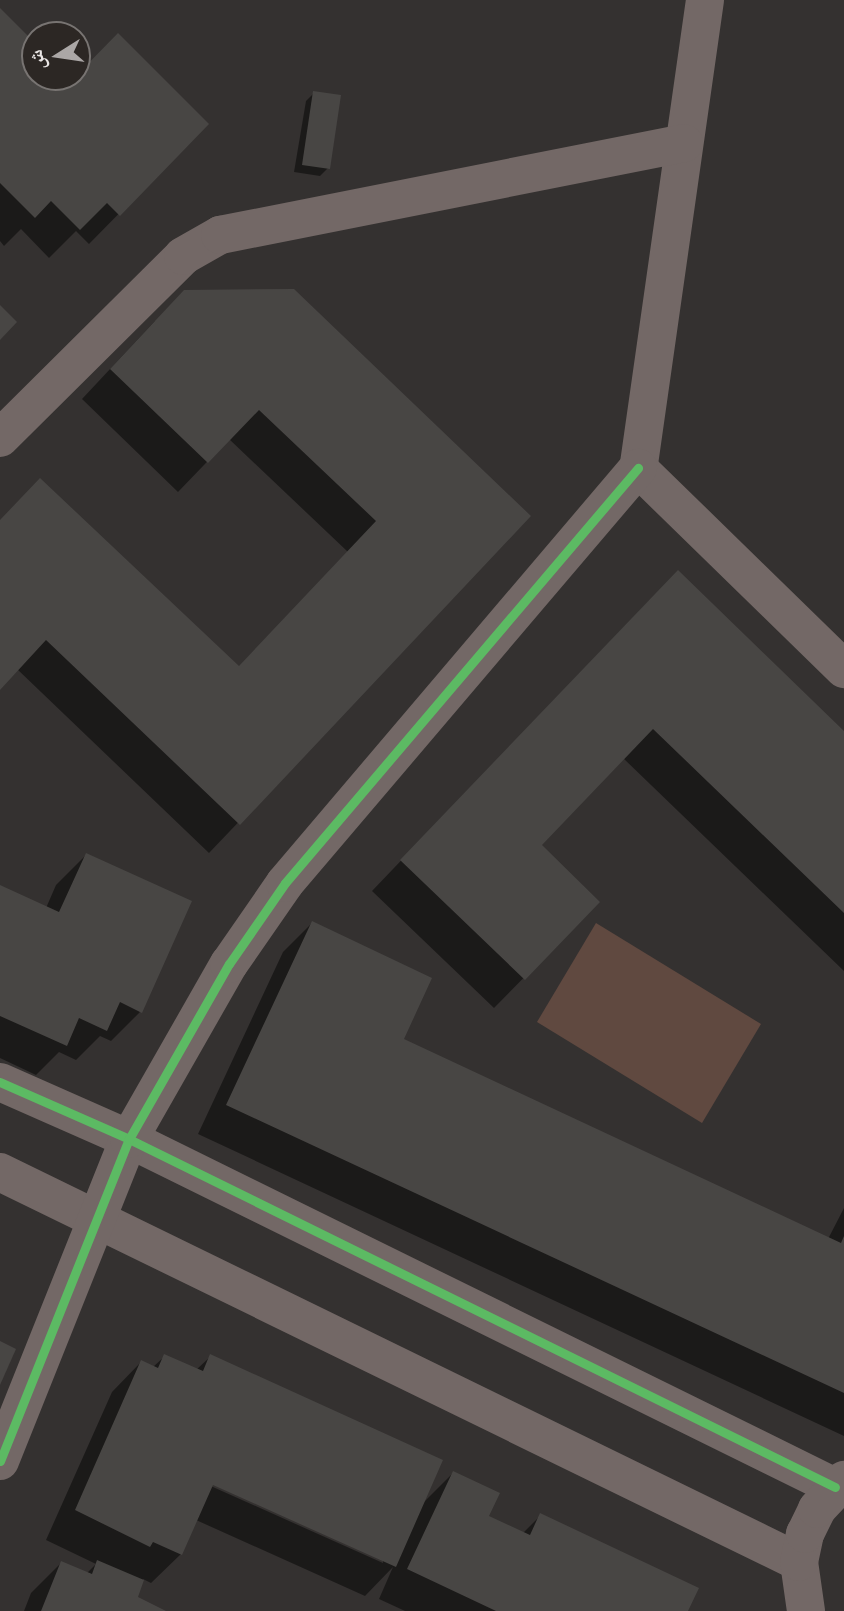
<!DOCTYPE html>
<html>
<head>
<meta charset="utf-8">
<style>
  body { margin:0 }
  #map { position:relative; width:844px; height:1611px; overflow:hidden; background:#343130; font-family:"Work Sans","Noto Naskh Arabic",sans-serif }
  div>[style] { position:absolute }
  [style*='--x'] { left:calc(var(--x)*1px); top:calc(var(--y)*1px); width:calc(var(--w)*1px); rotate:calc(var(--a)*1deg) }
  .green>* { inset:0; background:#604940 }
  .shadow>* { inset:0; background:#0007 }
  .building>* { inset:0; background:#484644 }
  .minor>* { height:38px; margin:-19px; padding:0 19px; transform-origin:19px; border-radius:19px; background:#736866 }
  .cycleway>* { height:9px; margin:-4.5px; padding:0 4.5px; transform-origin:4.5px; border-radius:4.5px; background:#5cba63 }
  span { translate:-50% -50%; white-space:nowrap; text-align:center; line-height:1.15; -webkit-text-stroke:5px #2c2724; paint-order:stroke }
  .north { position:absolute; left:21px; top:21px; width:70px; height:70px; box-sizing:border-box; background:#2c2724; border:2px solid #787472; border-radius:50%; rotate:258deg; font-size:19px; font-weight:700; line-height:28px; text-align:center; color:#ebe7e6 }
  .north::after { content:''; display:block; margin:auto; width:24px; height:32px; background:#aba7a6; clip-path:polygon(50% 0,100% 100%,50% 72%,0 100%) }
</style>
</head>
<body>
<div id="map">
  <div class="green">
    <i style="clip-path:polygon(596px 923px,761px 1024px,702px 1123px,537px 1022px)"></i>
  </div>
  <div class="shadow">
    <i style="clip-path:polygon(0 11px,35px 46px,35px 77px,66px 77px,207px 124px,89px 244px,76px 231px,49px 258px,21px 229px,4px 246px,0 241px)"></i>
    <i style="clip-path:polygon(314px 93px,328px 168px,320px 176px,294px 172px,306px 101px)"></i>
    <i style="clip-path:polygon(155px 321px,529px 517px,209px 853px,17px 669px,0 687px,0 521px,238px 668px,348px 552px,229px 439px,178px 492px,82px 399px)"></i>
    <i style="clip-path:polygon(648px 602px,844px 733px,844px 971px,623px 758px,539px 845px,598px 902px,494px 1008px,372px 891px)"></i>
    <i style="clip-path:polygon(86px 855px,140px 1012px,111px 1041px,100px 1036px,76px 1060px,59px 1052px,36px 1075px,0 1058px,0 887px,46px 908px,56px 885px)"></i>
    <i style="clip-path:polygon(312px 923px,402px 1040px,828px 1239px,844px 1208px,844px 1436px,198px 1134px,283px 952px)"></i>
    <i style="clip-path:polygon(evenodd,165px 1356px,196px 1370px,211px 1356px,422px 1504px,453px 1473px,487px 1517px,523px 1533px,540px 1516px,687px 1611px,405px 1611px,379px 1599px,393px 1567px,365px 1596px,196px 1520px,181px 1554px,151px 1583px,143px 1579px,136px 1598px,164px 1611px,24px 1611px,31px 1593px,61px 1563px,86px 1574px,96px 1564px,46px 1540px,112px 1392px,141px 1362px,153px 1367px,165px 1356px,206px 1480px,383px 1560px,383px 1563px,204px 1483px,206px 1480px)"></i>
  </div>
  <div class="building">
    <i style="clip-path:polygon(0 8px,35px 43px,35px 77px,72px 80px,118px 33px,209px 124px,120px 216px,107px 203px,80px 230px,51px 201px,35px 218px,0 183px)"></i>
    <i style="clip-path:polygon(313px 91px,341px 95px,330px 169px,302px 165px)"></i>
    <i style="clip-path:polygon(294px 289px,531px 516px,240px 825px,46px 640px,0 690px,0 520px,40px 478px,239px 666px,376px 521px,259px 410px,208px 463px,110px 369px,184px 290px)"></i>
    <i style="clip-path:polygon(0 305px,17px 322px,0 340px)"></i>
    <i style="clip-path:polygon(678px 570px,844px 731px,844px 913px,653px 729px,542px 845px,600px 902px,525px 980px,400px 860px)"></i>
    <i style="clip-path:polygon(86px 853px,192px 901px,142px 1013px,120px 1002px,107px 1031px,79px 1018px,67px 1046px,0 1016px,0 885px,59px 912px)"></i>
    <i style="clip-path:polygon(312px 921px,432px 978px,404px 1039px,841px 1243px,844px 1236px,844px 1393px,226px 1105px)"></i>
    <i style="clip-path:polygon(0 1341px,16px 1349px,0 1385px)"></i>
    <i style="clip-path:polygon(164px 1354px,203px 1371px,210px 1354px,443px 1460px,396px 1567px,213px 1485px,182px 1555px,153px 1542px,150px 1547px,75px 1510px,141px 1360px,158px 1368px)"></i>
    <i style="clip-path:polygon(453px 1471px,500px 1493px,489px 1516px,530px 1535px,540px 1513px,699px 1588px,688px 1611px,496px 1611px,407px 1569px)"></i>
    <i style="clip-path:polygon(97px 1560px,144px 1580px,138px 1597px,166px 1611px,41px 1611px,61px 1561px,92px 1574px)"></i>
  </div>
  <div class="minor">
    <i style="--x:705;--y:0;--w:473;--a:98.1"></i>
    <i style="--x:638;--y:468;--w:288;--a:44.3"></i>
    <i style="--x:0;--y:438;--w:258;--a:-44.8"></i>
    <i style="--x:183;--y:256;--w:43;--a:-29.6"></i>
    <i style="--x:220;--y:235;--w:473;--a:-11.2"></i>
    <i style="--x:0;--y:1082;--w:141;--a:23.8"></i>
    <i style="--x:129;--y:1139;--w:787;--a:26.24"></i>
    <i style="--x:0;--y:1172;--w:889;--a:26.02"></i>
    <i style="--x:0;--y:1461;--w:347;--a:-68.2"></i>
    <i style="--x:129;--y:1139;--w:202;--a:-60.3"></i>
    <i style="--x:229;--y:964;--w:98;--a:-55.3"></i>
    <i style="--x:285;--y:883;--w:545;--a:-49.62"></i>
    <i style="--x:806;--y:1611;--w:49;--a:-98.1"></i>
    <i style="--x:799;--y:1562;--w:29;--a:-78"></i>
    <i style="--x:805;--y:1534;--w:28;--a:-64"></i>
    <i style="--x:817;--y:1509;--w:40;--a:-47"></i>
  </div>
  <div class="cycleway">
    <i style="--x:0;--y:1082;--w:141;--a:23.8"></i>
    <i style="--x:129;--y:1139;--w:787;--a:26.24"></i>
    <i style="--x:0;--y:1461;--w:347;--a:-68.2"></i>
    <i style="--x:129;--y:1139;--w:202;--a:-60.3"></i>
    <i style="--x:229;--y:964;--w:98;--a:-55.3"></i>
    <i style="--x:285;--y:883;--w:545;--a:-49.62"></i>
  </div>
  <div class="north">ش</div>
</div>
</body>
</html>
